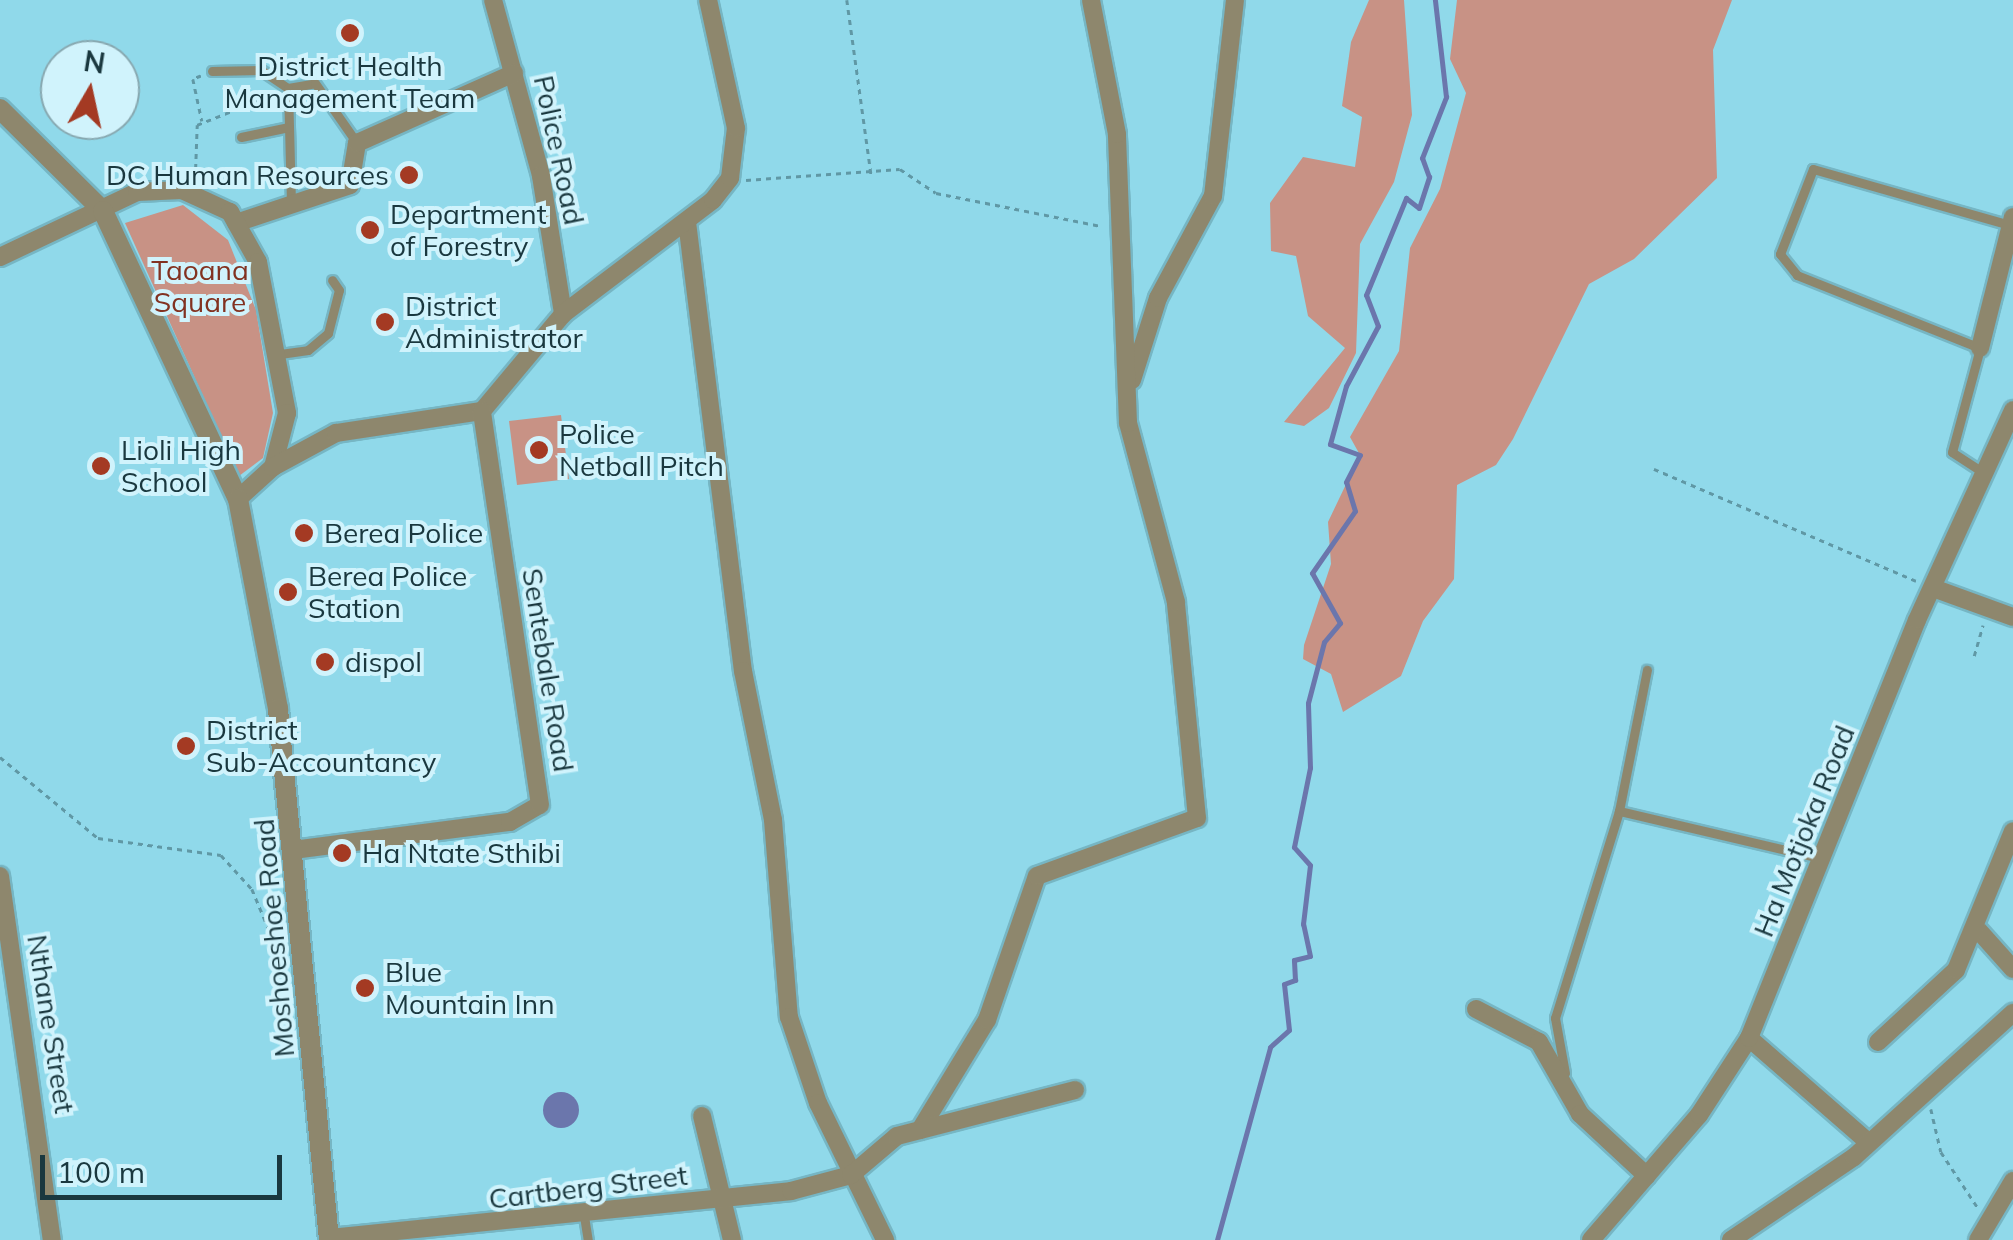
<!DOCTYPE html>
<html>
<head>
<meta charset="utf-8">
<style>
  body { margin:0 }
  #map { position:relative; width:2013px; height:1240px; overflow:hidden; background:#90d9ea; font-family:Mulish,sans-serif }
  div>[style] { position:absolute }
  [style*='--x'] { left:calc(var(--x)*1px); top:calc(var(--y)*1px); width:calc(var(--w)*1px); rotate:calc(var(--a)*1deg) }
  .green>* { inset:0; background:#c89285 }
  .water>* { inset:0; background:#6b76ac }
  .round { border-radius:50% }
  .stream>* { height:5px; margin:-2.5px; padding:0 2.5px; transform-origin:2.5px; border-radius:2.5px; background:#6b76ac }
  .path>* { height:2.5px; margin-top:-1.25px; transform-origin:0; background:repeating-linear-gradient(90deg,#6098a5 0 5px,transparent 0 10px) }
  .roads { filter:drop-shadow(2px 0 #76b6c4) drop-shadow(-2px 0 #76b6c4) drop-shadow(0 2px #76b6c4) drop-shadow(0 -2px #76b6c4) }
  .service>* { height:9px; margin:-4.5px; padding:0 4.5px; transform-origin:4.5px; border-radius:4.5px; background:#8e876d }
  .minor>* { height:18px; margin:-9px; padding:0 9px; transform-origin:9px; border-radius:9px; background:#8e876d }
  .tertiary>* { height:20px; margin:-10px; padding:0 10px; transform-origin:10px; border-radius:10px; background:#8e876d }
  .dots>* { width:28px; height:28px; translate:-50% -50%; box-sizing:border-box; border:5px solid #d0f3fc; border-radius:50% }
  span { translate:-50% -50%; white-space:nowrap; text-align:center; line-height:1.15; -webkit-text-stroke:8px #d0f3fc; paint-order:stroke }
  .poi-label { font-size:28px; color:#1a383f }
  .right { translate:-100% -50%; text-align:right }
  .left { translate:0 -50%; text-align:left }
  .street-label { font-size:28px; color:#1a383f }
  .park-label { font-size:28px; color:#823221 }
  .north { position:absolute; left:40px; top:40px; width:100px; height:100px; box-sizing:border-box; background:#d0f3fc; border:2px solid #87a8b0; border-radius:50%; rotate:9deg; font-size:28px; font-weight:700; line-height:40px; text-align:center; color:#1a383f }
  .north::after { content:''; display:block; margin:auto; width:35px; height:45px; background:#a43a23; clip-path:polygon(50% 0,100% 100%,50% 72%,0 100%) }
  .scale { position:absolute; left:40px; top:1155px; width:242px; height:45px; box-sizing:border-box; border:5px solid #1a383f; border-top:0; padding-left:12px; font-size:30px; line-height:35px; white-space:nowrap; color:#1a383f; -webkit-text-stroke:8px #d0f3fc; paint-order:stroke }
</style>
</head>
<body>
<div id="map">
  <div class="green">
    <i style="clip-path:polygon(1369px 0,1404px 0,1412px 115px,1394px 182px,1360px 244px,1356px 353px,1329px 408px,1304px 426px,1284px 422px,1345px 348px,1308px 316px,1296px 256px,1271px 251px,1270px 203px,1303px 157px,1355px 167px,1362px 117px,1342px 106px,1351px 42px)"></i>
    <i style="clip-path:polygon(1457px 0,1732px 0,1713px 50px,1717px 178px,1634px 259px,1589px 284px,1513px 439px,1496px 465px,1457px 485px,1454px 579px,1423px 621px,1401px 676px,1343px 712px,1331px 674px,1303px 659px,1304px 645px,1331px 564px,1328px 522px,1360px 455px,1350px 437px,1399px 351px,1410px 248px,1440px 189px,1466px 93px,1450px 59px)"></i>
    <i style="clip-path:polygon(183px 205px,228px 240px,256px 310px,273px 413px,263px 458px,239px 476px,125px 223px)"></i>
    <i style="clip-path:polygon(561px 415px,569px 479px,517px 485px,509px 421px)"></i>
  </div>
  <div class="water">
    <i class="round" style="left:543px;top:1092px;width:36px;height:36px"></i>
  </div>
  <div class="stream">
    <i style="--x:1217;--y:1240;--w:200;--a:-74.6"></i>
    <i style="--x:1270;--y:1047;--w:25;--a:-42"></i>
    <i style="--x:1289;--y:1030;--w:46;--a:-96.2"></i>
    <i style="--x:1284;--y:984;--w:12;--a:-20"></i>
    <i style="--x:1295;--y:980;--w:20;--a:-93"></i>
    <i style="--x:1294;--y:960;--w:16;--a:-14"></i>
    <i style="--x:1310;--y:956;--w:33;--a:-102"></i>
    <i style="--x:1303;--y:924;--w:59;--a:-83.2"></i>
    <i style="--x:1310;--y:865;--w:24;--a:-132"></i>
    <i style="--x:1294;--y:847;--w:81;--a:-78.6"></i>
    <i style="--x:1310;--y:768;--w:65;--a:-91.8"></i>
    <i style="--x:1308;--y:703;--w:63;--a:-75.3"></i>
    <i style="--x:1324;--y:642;--w:25;--a:-50"></i>
    <i style="--x:1340;--y:623;--w:57;--a:-119.2"></i>
    <i style="--x:1312;--y:573;--w:75;--a:-55.3"></i>
    <i style="--x:1355;--y:511;--w:30;--a:-107"></i>
    <i style="--x:1346;--y:482;--w:30;--a:-63"></i>
    <i style="--x:1360;--y:455;--w:32;--a:-160"></i>
    <i style="--x:1330;--y:444;--w:60;--a:-74.6"></i>
    <i style="--x:1346;--y:386;--w:68;--a:-61.9"></i>
    <i style="--x:1378;--y:326;--w:33;--a:-111"></i>
    <i style="--x:1366;--y:295;--w:105;--a:-67.6"></i>
    <i style="--x:1406;--y:198;--w:16;--a:38"></i>
    <i style="--x:1419;--y:208;--w:33;--a:-72"></i>
    <i style="--x:1429;--y:177;--w:20;--a:-110"></i>
    <i style="--x:1422;--y:158;--w:66;--a:-68.5"></i>
    <i style="--x:1446;--y:97;--w:98;--a:-96.5"></i>
  </div>
  <div class="path">
    <i style="--x:847;--y:0;--w:176;--a:82.1"></i>
    <i style="--x:201;--y:76;--w:9;--a:159"></i>
    <i style="--x:193;--y:79;--w:43;--a:77.9"></i>
    <i style="--x:195;--y:179;--w:54;--a:-87.9"></i>
    <i style="--x:197;--y:125;--w:83;--a:-21.9"></i>
    <i style="--x:746;--y:180;--w:154;--a:-4.1"></i>
    <i style="--x:900;--y:169;--w:43;--a:33.7"></i>
    <i style="--x:936;--y:193;--w:168;--a:11.3"></i>
    <i style="--x:1654;--y:469;--w:285;--a:23.1"></i>
    <i style="--x:1974;--y:656;--w:32;--a:-74"></i>
    <i style="--x:0;--y:757;--w:127;--a:39.6"></i>
    <i style="--x:98;--y:838;--w:124;--a:7.9"></i>
    <i style="--x:221;--y:855;--w:46;--a:47.6"></i>
    <i style="--x:252;--y:889;--w:80;--a:67.3"></i>
    <i style="--x:1931;--y:1109;--w:44;--a:76.9"></i>
    <i style="--x:1941;--y:1152;--w:67;--a:56.5"></i>
  </div>
  <div class="roads">
    <div class="service">
      <i style="--x:212;--y:71;--w:49;--a:-1.2"></i>
      <i style="--x:261;--y:70;--w:32;--a:34"></i>
      <i style="--x:288;--y:88;--w:27;--a:-10"></i>
      <i style="--x:315;--y:83;--w:73;--a:55"></i>
      <i style="--x:288;--y:88;--w:111;--a:88.5"></i>
      <i style="--x:241;--y:137;--w:49;--a:-11.8"></i>
      <i style="--x:280;--y:354;--w:28;--a:-8"></i>
      <i style="--x:308;--y:350;--w:26;--a:-40"></i>
      <i style="--x:328;--y:333;--w:44;--a:-75.7"></i>
      <i style="--x:339;--y:290;--w:12;--a:-125"></i>
      <i style="--x:1984;--y:473;--w:38;--a:-147"></i>
      <i style="--x:1952;--y:452;--w:108;--a:-74.9"></i>
      <i style="--x:1980;--y:348;--w:197;--a:-158.3"></i>
      <i style="--x:1797;--y:275;--w:27;--a:-129"></i>
      <i style="--x:1780;--y:254;--w:91;--a:-68.8"></i>
      <i style="--x:1813;--y:169;--w:205;--a:15.9"></i>
      <i style="--x:1619;--y:811;--w:144;--a:-78.8"></i>
      <i style="--x:1565;--y:1073;--w:56;--a:-100.3"></i>
      <i style="--x:1555;--y:1018;--w:217;--a:-72.8"></i>
      <i style="--x:1619;--y:811;--w:210;--a:13.2"></i>
      <i style="--x:584;--y:1216;--w:24;--a:81"></i>
    </div>
    <div class="minor">
      <i style="--x:493;--y:0;--w:182;--a:74.7"></i>
      <i style="--x:541;--y:176;--w:140;--a:80.9"></i>
      <i style="--x:687;--y:222;--w:452;--a:82.9"></i>
      <i style="--x:743;--y:671;--w:152;--a:78.6"></i>
      <i style="--x:773;--y:820;--w:198;--a:85.4"></i>
      <i style="--x:789;--y:1017;--w:91;--a:71.4"></i>
      <i style="--x:818;--y:1103;--w:153;--a:63.9"></i>
      <i style="--x:236;--y:223;--w:120;--a:-18.4"></i>
      <i style="--x:350;--y:185;--w:43;--a:-80.5"></i>
      <i style="--x:357;--y:143;--w:172;--a:-24"></i>
      <i style="--x:0;--y:257;--w:152;--a:-25.4"></i>
      <i style="--x:137;--y:192;--w:45;--a:-2.5"></i>
      <i style="--x:182;--y:190;--w:53;--a:24.6"></i>
      <i style="--x:230;--y:212;--w:57;--a:60.8"></i>
      <i style="--x:258;--y:262;--w:154;--a:79.1"></i>
      <i style="--x:287;--y:413;--w:56;--a:104.5"></i>
      <i style="--x:273;--y:467;--w:47;--a:137.6"></i>
      <i style="--x:1980;--y:348;--w:135;--a:-75.9"></i>
      <i style="--x:1132;--y:380;--w:86;--a:-72.4"></i>
      <i style="--x:1158;--y:298;--w:116;--a:-61.7"></i>
      <i style="--x:1213;--y:196;--w:197;--a:-83.6"></i>
      <i style="--x:273;--y:467;--w:72;--a:-28.4"></i>
      <i style="--x:336;--y:433;--w:148;--a:-8.6"></i>
      <i style="--x:482;--y:411;--w:126;--a:-50.1"></i>
      <i style="--x:563;--y:314;--w:188;--a:-37.2"></i>
      <i style="--x:713;--y:200;--w:28;--a:-52"></i>
      <i style="--x:730;--y:178;--w:50;--a:-83.2"></i>
      <i style="--x:736;--y:128;--w:131;--a:-102.3"></i>
      <i style="--x:1936;--y:589;--w:82;--a:20"></i>
      <i style="--x:293;--y:850;--w:219;--a:-7.4"></i>
      <i style="--x:510;--y:822;--w:34;--a:-30"></i>
      <i style="--x:540;--y:805;--w:398;--a:-98.4"></i>
      <i style="--x:0;--y:876;--w:368;--a:81.9"></i>
      <i style="--x:1979;--y:931;--w:51;--a:48.2"></i>
      <i style="--x:1476;--y:1009;--w:71;--a:27.6"></i>
      <i style="--x:1539;--y:1042;--w:83;--a:60.3"></i>
      <i style="--x:1580;--y:1114;--w:91;--a:42.8"></i>
      <i style="--x:1749;--y:1038;--w:157;--a:41.1"></i>
      <i style="--x:1878;--y:1042;--w:106;--a:-42.7"></i>
      <i style="--x:1956;--y:970;--w:150;--a:-67.7"></i>
      <i style="--x:702;--y:1116;--w:128;--a:76.4"></i>
      <i style="--x:920;--y:1130;--w:129;--a:-58.7"></i>
      <i style="--x:987;--y:1020;--w:152;--a:-70.9"></i>
      <i style="--x:1037;--y:876;--w:170;--a:-19.9"></i>
      <i style="--x:1197;--y:818;--w:217;--a:-95.6"></i>
      <i style="--x:1176;--y:602;--w:185;--a:-105"></i>
      <i style="--x:1128;--y:423;--w:289;--a:-92.2"></i>
      <i style="--x:1117;--y:134;--w:136;--a:-101"></i>
      <i style="--x:329;--y:1238;--w:464;--a:-5.8"></i>
      <i style="--x:791;--y:1191;--w:62;--a:-14.9"></i>
      <i style="--x:851;--y:1175;--w:60;--a:-40.3"></i>
      <i style="--x:897;--y:1136;--w:184;--a:-14.5"></i>
      <i style="--x:1591;--y:1240;--w:165;--a:-49.2"></i>
      <i style="--x:1699;--y:1115;--w:92;--a:-57"></i>
      <i style="--x:1749;--y:1038;--w:450;--a:-68.1"></i>
      <i style="--x:1917;--y:620;--w:231;--a:-65.4"></i>
      <i style="--x:1731;--y:1240;--w:148;--a:-34"></i>
      <i style="--x:1854;--y:1157;--w:215;--a:-42.2"></i>
      <i style="--x:1978;--y:1240;--w:69;--a:-59.3"></i>
    </div>
    <div class="tertiary">
      <i style="--x:0;--y:109;--w:145;--a:44.7"></i>
      <i style="--x:103;--y:211;--w:318;--a:64.9"></i>
      <i style="--x:238;--y:499;--w:214;--a:79.2"></i>
      <i style="--x:278;--y:709;--w:533;--a:84.51"></i>
    </div>
  </div>
  <div class="dots">
    <i style="left:350px;top:33px;background:#a43a23"></i>
    <i style="left:409px;top:175px;background:#a43a23"></i>
    <i style="left:370px;top:230px;background:#a43a23"></i>
    <i style="left:385px;top:322px;background:#a43a23"></i>
    <i style="left:539px;top:450px;background:#a43a23"></i>
    <i style="left:101px;top:466px;background:#a43a23"></i>
    <i style="left:304px;top:533px;background:#a43a23"></i>
    <i style="left:288px;top:592px;background:#a43a23"></i>
    <i style="left:325px;top:662px;background:#a43a23"></i>
    <i style="left:186px;top:746px;background:#a43a23"></i>
    <i style="left:342px;top:853px;background:#a43a23"></i>
    <i style="left:365px;top:988px;background:#a43a23"></i>
  </div>
  <div class="poi-label">
    <span style="left:350px;top:82px">District Health<br>Management Team</span>
    <span class="right" style="left:389px;top:175px">DC Human Resources</span>
    <span class="left" style="left:390px;top:230px">Department<br>of Forestry</span>
    <span class="left" style="left:405px;top:322px">District<br>Administrator</span>
    <span class="left" style="left:559px;top:450px">Police<br>Netball Pitch</span>
    <span class="left" style="left:121px;top:466px">Lioli High<br>School</span>
    <span class="left" style="left:324px;top:533px">Berea Police</span>
    <span class="left" style="left:308px;top:592px">Berea Police<br>Station</span>
    <span class="left" style="left:345px;top:662px">dispol</span>
    <span class="left" style="left:206px;top:746px">District<br>Sub-Accountancy</span>
    <span class="left" style="left:362px;top:853px">Ha Ntate Sthibi</span>
    <span class="left" style="left:385px;top:988px">Blue<br>Mountain Inn</span>
  </div>
  <div class="street-label">
    <span style="left:559px;top:150px;rotate:78deg">Police Road</span>
    <span style="left:548px;top:670px;rotate:81deg">Sentebale Road</span>
    <span style="left:1804px;top:831px;rotate:-68deg">Ha Motjoka Road</span>
    <span style="left:274px;top:938px;rotate:-95deg">Moshoeshoe Road</span>
    <span style="left:51px;top:1024px;rotate:81deg">Nthane Street</span>
    <span style="left:588px;top:1187px;rotate:-7deg">Cartberg Street</span>
  </div>
  <div class="park-label">
    <span style="left:200px;top:286px">Taoana<br>Square</span>
  </div>
  <div class="north">N</div>
  <div class="scale">100 m</div>
</div>
</body>
</html>
